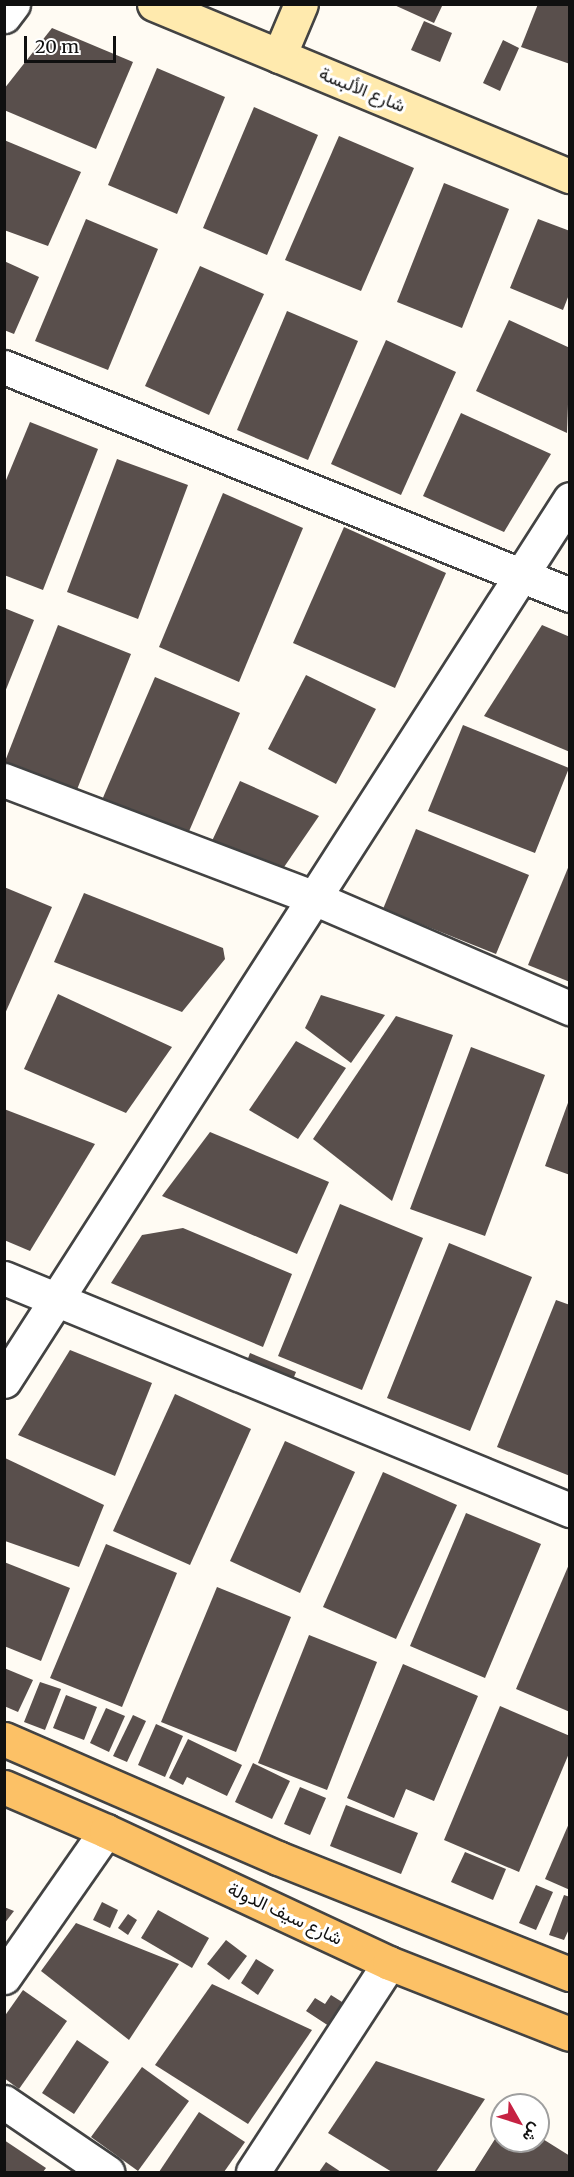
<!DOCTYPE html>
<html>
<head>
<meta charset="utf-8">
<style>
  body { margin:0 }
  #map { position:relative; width:574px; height:2177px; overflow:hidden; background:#fffbf3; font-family:Merriweather,Vazirmatn,serif }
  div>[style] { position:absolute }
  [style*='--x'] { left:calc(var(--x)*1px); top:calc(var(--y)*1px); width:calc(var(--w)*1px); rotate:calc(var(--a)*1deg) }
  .building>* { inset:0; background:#594f4c }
  .roads { filter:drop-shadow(2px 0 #434343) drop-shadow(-2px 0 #434343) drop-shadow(0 2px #434343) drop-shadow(0 -2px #434343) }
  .street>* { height:33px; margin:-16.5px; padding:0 16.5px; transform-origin:16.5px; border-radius:16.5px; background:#fff }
  .secondary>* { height:33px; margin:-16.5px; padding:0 16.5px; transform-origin:16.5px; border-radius:16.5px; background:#ffeaae }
  .primary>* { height:33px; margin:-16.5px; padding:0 16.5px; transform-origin:16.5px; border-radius:16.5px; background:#fcc166 }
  span { translate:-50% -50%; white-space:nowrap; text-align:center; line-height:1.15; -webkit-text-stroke:6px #fff; paint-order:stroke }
  .street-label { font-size:18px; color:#101010 }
  .frame { position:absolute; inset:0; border:6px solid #101010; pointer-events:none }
  .north { position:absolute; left:490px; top:2093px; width:60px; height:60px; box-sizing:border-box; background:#fff; border:2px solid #9f9f9f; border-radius:50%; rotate:129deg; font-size:16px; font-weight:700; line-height:24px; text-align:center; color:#101010 }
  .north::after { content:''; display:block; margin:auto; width:21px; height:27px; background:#c62243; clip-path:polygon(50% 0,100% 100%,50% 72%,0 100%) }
  .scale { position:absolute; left:24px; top:36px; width:92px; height:27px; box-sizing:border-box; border:3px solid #101010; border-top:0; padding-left:8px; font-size:18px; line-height:21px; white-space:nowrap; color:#101010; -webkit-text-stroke:4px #fff; paint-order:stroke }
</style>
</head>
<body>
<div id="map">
  <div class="building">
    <i style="clip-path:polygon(392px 4px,443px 4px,434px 23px)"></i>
    <i style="clip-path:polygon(538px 4px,570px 4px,570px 64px,521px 47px)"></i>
    <i style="clip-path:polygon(424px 21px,452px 33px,440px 62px,411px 50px)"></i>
    <i style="clip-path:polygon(52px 28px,133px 62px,96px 149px,4px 110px,4px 89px)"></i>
    <i style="clip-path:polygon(503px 40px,519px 48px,500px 91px,483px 83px)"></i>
    <i style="clip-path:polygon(157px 68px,225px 97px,177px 214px,108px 185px)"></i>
    <i style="clip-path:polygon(254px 107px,318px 135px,267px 255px,203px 228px)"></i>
    <i style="clip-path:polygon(339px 136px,414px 168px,361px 291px,285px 260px)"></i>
    <i style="clip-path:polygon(4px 140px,81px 172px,48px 246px,4px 230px)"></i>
    <i style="clip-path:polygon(444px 183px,509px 209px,462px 328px,397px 302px)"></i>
    <i style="clip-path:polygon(86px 219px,158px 249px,108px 370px,35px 341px)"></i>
    <i style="clip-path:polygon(538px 219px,570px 231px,570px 292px,563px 310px,510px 288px)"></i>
    <i style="clip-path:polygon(4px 261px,39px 277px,14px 334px,4px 330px)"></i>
    <i style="clip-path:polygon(200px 266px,264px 294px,209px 415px,145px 386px)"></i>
    <i style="clip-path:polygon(287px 311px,358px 341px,308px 460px,237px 430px)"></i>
    <i style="clip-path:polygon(509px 320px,570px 348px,567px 433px,476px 391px)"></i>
    <i style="clip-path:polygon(386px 340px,456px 372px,401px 495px,331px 464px)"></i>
    <i style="clip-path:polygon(461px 413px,551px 454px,504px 532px,423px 496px)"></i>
    <i style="clip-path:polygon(30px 422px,98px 449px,43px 590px,4px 575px,4px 485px)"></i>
    <i style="clip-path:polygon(117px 459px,188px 485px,138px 619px,67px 592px)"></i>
    <i style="clip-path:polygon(223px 493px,303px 528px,239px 682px,159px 647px)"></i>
    <i style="clip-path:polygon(344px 527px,446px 573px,395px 688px,293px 643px)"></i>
    <i style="clip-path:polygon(4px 608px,34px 620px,5px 692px,4px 692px)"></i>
    <i style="clip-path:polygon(58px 625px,131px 654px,76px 792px,4px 764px)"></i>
    <i style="clip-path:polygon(542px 625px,570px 637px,570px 752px,484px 716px)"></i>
    <i style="clip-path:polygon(306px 675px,376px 709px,336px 784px,268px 749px)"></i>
    <i style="clip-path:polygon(155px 677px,240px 713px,187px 836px,102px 800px)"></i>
    <i style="clip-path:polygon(463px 725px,569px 768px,535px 853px,428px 811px)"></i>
    <i style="clip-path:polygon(240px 781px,319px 816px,282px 870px,212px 841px)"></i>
    <i style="clip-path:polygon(416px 829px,529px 875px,496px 954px,383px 909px)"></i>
    <i style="clip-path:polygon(570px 863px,570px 982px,528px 965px)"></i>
    <i style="clip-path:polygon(4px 887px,52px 907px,4px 1016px)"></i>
    <i style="clip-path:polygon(84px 893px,223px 948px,225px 959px,182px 1012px,54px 962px)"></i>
    <i style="clip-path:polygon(58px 994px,172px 1047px,126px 1113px,24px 1069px)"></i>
    <i style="clip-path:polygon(321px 995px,385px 1015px,351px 1063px,305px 1028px)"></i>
    <i style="clip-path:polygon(396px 1016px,453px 1035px,392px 1201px,313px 1139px)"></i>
    <i style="clip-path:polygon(296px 1041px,346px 1068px,298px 1139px,249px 1110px)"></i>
    <i style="clip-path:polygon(471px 1047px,545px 1075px,485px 1236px,410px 1209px)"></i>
    <i style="clip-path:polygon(569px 1100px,570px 1100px,570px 1175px,545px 1166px)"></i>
    <i style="clip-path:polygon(4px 1109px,95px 1144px,30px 1251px,4px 1240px)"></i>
    <i style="clip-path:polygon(210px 1132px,329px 1182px,297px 1254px,162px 1196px)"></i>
    <i style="clip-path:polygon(340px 1204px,423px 1238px,362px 1390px,278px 1356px)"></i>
    <i style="clip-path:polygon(183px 1228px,292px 1274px,263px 1347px,111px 1283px,142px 1235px)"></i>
    <i style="clip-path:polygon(449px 1243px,532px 1277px,470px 1431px,387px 1398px)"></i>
    <i style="clip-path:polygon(556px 1300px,570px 1305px,570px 1476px,497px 1447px)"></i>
    <i style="clip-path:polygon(70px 1350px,152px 1383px,115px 1476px,18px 1435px)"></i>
    <i style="clip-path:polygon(250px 1353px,296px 1372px,290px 1387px,244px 1369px)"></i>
    <i style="clip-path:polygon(175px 1394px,251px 1429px,190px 1565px,113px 1531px)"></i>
    <i style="clip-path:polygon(285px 1441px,355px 1472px,300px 1593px,230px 1561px)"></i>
    <i style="clip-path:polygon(5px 1458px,104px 1505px,79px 1567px,5px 1541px)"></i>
    <i style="clip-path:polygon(383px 1472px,457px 1505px,396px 1639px,323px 1607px)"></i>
    <i style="clip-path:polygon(466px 1513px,541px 1544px,485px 1678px,410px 1646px)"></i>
    <i style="clip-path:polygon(106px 1544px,177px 1573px,122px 1707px,50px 1678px)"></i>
    <i style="clip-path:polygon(4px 1562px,70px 1588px,41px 1661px,4px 1646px)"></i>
    <i style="clip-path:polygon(570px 1562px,570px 1712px,516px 1689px)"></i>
    <i style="clip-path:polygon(217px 1587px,291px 1617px,236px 1752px,161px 1722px)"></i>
    <i style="clip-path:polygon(309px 1635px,377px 1662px,327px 1790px,258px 1763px)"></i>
    <i style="clip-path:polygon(403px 1664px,478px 1696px,434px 1801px,406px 1789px,394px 1818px,347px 1798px)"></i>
    <i style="clip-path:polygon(4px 1668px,33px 1680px,18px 1712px,4px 1706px)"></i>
    <i style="clip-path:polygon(40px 1682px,61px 1689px,45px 1730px,24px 1722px)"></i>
    <i style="clip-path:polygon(66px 1695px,97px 1707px,84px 1740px,53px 1728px)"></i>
    <i style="clip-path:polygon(500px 1706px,570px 1736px,570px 1751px,519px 1872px,444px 1840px)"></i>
    <i style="clip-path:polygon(106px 1708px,125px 1716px,109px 1752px,90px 1743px)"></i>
    <i style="clip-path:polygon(133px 1715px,146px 1721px,127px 1762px,113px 1756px)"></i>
    <i style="clip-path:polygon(156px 1724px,183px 1736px,165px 1777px,138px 1765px)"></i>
    <i style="clip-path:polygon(188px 1739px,242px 1765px,227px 1796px,187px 1777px,183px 1785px,169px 1778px)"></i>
    <i style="clip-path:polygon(253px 1763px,290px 1781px,272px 1819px,235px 1802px)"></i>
    <i style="clip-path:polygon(300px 1787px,326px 1798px,310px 1835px,284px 1824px)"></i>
    <i style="clip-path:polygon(346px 1805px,418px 1833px,401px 1874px,330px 1846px)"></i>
    <i style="clip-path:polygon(570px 1821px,570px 1890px,545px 1879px)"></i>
    <i style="clip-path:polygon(465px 1852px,506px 1869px,493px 1900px,451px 1882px)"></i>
    <i style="clip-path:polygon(536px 1885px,553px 1892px,536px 1930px,519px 1923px)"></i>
    <i style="clip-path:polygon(564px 1895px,570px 1897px,570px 1927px,564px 1940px,549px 1935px)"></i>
    <i style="clip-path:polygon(102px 1902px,118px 1910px,110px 1928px,93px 1920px)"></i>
    <i style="clip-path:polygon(4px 1907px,14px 1911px,4px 1924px)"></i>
    <i style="clip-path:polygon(158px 1910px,209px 1938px,192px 1968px,141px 1938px)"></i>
    <i style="clip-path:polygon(128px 1914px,137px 1920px,128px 1935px,118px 1928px)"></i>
    <i style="clip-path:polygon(76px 1923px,179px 1964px,129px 2040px,41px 1971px)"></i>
    <i style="clip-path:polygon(226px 1940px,247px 1956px,229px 1980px,207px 1964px)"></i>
    <i style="clip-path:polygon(256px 1959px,274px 1970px,258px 1995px,241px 1983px)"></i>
    <i style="clip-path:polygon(212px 1984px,312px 2030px,248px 2124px,155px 2065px)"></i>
    <i style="clip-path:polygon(23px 1990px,67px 2021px,19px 2089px,4px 2078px,4px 2017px)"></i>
    <i style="clip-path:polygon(331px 1995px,350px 2007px,335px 2030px,306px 2011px,315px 1998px,325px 2004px)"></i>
    <i style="clip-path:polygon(77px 2040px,109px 2062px,74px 2114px,42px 2093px)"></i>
    <i style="clip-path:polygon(376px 2061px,485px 2099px,436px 2172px,392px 2172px,328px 2133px)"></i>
    <i style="clip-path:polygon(142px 2067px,189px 2101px,138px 2171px,91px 2137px)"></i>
    <i style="clip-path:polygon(199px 2112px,245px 2142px,224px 2172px,159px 2172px)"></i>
    <i style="clip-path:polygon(502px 2128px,502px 2141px,538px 2141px,538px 2136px,570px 2156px,570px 2172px,474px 2172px)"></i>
    <i style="clip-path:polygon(4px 2140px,46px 2168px,43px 2172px,4px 2172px)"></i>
    <i style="clip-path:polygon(326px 2162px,341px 2172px,319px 2172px)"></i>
  </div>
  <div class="roads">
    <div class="street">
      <i style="--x:4;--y:16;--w:15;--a:-53"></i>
      <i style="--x:4;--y:367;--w:610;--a:21.94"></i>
      <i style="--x:4;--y:780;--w:332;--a:20.8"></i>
      <i style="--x:314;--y:898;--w:279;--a:23.3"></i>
      <i style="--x:4;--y:1278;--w:612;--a:22.29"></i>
      <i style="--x:4;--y:1381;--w:1048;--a:-57.31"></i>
      <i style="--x:4;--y:1977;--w:178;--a:-55.1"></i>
      <i style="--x:4;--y:2102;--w:125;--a:34.2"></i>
      <i style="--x:253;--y:2172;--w:249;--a:-56.9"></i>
    </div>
    <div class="secondary">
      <i style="--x:154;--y:4;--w:450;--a:22.5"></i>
      <i style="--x:279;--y:56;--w:56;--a:-67.1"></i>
    </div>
    <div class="primary">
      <i style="--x:4;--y:1739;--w:299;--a:23.5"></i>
      <i style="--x:278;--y:1858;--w:314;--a:21.7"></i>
      <i style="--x:4;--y:1787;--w:111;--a:23.3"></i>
      <i style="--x:106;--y:1831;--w:312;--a:25"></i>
      <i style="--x:389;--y:1963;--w:194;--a:21.4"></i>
    </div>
  </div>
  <div class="street-label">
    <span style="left:362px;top:90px;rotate:22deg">شارع الألبسة</span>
    <span style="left:285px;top:1914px;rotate:25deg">شارع سيف الدولة</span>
  </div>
  <div class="frame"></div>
  <div class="north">ش</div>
  <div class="scale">20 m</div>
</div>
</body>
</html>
